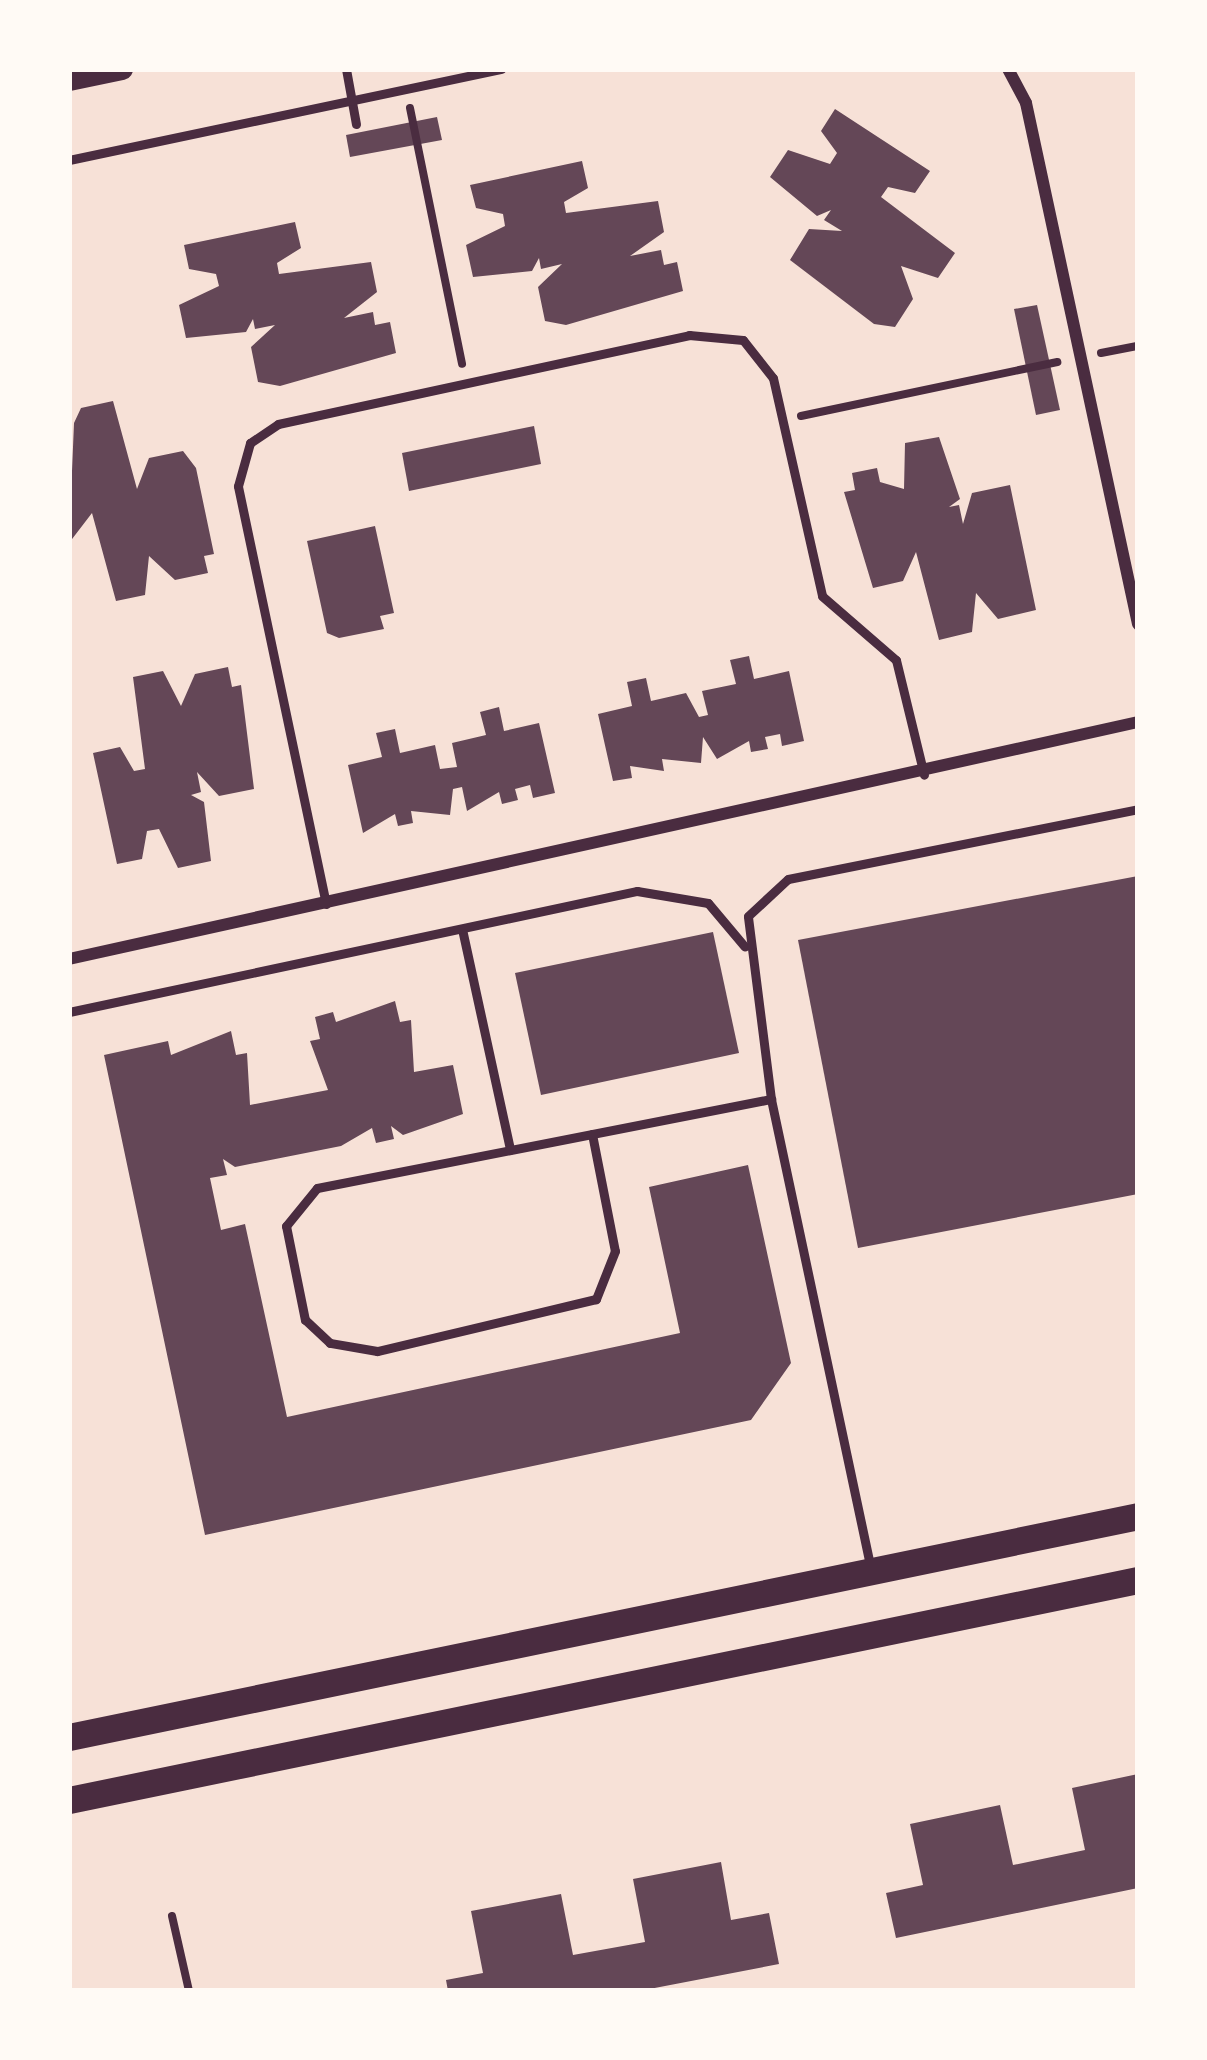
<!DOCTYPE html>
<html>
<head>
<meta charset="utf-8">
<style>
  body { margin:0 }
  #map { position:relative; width:1207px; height:2060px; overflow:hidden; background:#f7e1d7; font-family:Helvetica,sans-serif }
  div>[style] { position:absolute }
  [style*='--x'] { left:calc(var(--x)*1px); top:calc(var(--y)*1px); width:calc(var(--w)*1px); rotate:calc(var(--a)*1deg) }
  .building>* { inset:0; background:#644757 }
  .path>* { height:8px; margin:-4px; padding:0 4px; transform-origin:4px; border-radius:4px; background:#4a2c40 }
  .service>* { height:9px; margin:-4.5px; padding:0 4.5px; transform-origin:4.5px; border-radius:4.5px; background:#4a2c40 }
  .minor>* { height:12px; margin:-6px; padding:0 6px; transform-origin:6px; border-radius:6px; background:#4a2c40 }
  .tertiary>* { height:21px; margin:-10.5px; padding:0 10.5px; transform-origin:10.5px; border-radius:10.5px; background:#4a2c40 }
  .primary>* { height:27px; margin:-13.5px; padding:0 13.5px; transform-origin:13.5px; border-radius:13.5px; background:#4a2c40 }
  span { translate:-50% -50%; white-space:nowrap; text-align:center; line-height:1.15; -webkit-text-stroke:12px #fffaf5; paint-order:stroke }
  .frame { position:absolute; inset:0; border:72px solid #fffaf5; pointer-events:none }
</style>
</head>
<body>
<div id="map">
  <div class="building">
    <i style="clip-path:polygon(835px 109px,930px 171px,915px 193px,888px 187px,881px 197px,955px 253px,938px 278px,901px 266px,913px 299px,895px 327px,874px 324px,790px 260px,809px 229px,842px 231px,824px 220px,831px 210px,817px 216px,770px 177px,788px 150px,830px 164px,837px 153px,821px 131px)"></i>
    <i style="clip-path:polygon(437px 117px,442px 140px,350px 157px,346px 135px)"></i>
    <i style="clip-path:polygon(582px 161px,588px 188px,564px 202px,566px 213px,658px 201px,664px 232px,630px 256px,661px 250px,664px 265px,677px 262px,683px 291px,566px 325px,545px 321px,538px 287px,562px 264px,541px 269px,539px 258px,532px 271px,473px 277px,466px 245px,505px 226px,503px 214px,476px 208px,470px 185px)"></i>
    <i style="clip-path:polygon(295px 222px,301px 248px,277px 263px,279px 274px,371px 262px,377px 292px,344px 318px,373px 312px,375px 325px,390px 322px,396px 353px,280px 386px,258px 382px,251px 347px,275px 325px,255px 329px,253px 319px,246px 332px,186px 338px,179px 305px,219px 286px,216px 274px,189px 269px,184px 245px)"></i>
    <i style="clip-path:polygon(1037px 305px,1060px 410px,1036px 415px,1014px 309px)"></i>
    <i style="clip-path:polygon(113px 401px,137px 489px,149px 458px,183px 451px,196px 468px,214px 554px,204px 556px,208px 573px,175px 580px,149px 556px,145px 595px,116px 601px,92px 513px,69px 543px,74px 423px,81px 408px)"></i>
    <i style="clip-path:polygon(534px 426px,541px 464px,409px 491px,402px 453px)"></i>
    <i style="clip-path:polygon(939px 437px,960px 499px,949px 507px,959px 505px,963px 524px,972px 493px,1010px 485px,1036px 610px,998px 619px,976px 593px,972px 632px,939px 640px,916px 552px,903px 581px,873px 588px,844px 492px,855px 490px,852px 473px,877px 468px,880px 482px,904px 489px,905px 443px)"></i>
    <i style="clip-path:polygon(375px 526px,394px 613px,380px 616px,384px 629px,339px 638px,327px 633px,307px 541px)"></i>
    <i style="clip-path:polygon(749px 656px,754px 679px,789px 671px,804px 741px,782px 746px,780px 734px,765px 737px,768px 749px,751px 752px,749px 741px,717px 759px,703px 737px,701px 763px,662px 759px,664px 771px,630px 766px,632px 778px,613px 781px,598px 714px,632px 706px,627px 682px,646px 678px,651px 701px,686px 693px,699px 717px,708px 715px,702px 691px,736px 684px,730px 660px)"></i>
    <i style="clip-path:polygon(228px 667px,232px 687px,241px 685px,254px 789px,219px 796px,197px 772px,201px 792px,191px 795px,204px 802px,211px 861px,178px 868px,159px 829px,147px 831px,142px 859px,117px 864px,93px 753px,120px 747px,134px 771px,145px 769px,133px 677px,163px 671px,181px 706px,195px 674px)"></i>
    <i style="clip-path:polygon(499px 707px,504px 731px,539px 723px,555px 793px,533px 798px,530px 785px,515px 789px,518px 800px,502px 804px,499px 792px,467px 811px,462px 787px,453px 789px,450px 815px,411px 811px,413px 823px,398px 826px,395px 814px,363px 833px,348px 765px,382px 757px,376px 733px,395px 729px,400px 753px,435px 745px,440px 769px,457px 767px,452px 743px,486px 735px,480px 712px)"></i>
    <i style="clip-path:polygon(1138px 876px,1138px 1194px,858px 1248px,798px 940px)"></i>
    <i style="clip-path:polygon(713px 932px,739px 1053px,541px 1095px,515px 973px)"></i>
    <i style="clip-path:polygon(395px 1001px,400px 1022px,411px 1020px,414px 1072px,453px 1065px,463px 1114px,403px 1135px,391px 1126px,394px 1139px,376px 1143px,372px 1128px,341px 1146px,235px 1167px,223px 1159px,227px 1175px,210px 1178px,221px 1230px,245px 1224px,287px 1417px,680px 1333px,649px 1187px,748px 1165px,791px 1363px,751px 1420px,205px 1535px,104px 1055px,168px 1041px,171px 1055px,231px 1031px,236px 1055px,247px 1053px,250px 1105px,328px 1090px,310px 1041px,320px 1039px,315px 1017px,333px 1012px,336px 1022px)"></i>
    <i style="clip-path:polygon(1138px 1774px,1138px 1888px,896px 1938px,886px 1893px,923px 1885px,910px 1824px,1000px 1805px,1013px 1865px,1085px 1850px,1072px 1788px)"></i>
    <i style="clip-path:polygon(721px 1862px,731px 1920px,769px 1913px,779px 1964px,639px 1991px,448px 1991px,446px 1980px,483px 1973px,471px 1911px,561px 1894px,573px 1955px,645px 1942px,633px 1879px)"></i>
  </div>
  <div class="path">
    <i style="--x:410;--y:108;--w:261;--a:78.5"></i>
    <i style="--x:1101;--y:353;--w:38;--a:-11"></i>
    <i style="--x:801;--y:416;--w:262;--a:-11.9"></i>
    <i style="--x:172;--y:1916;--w:77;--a:77.2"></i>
  </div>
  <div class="service">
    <i style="--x:346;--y:69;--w:56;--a:79.7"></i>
    <i style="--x:69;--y:160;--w:442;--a:-11.9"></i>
    <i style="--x:326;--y:904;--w:427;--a:-101.9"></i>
    <i style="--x:238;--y:486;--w:45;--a:-74.4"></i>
    <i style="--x:250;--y:443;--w:34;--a:-34"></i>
    <i style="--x:278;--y:424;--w:421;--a:-12.2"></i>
    <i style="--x:689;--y:335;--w:54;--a:5.3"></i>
    <i style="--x:743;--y:340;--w:48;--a:51.7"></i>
    <i style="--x:773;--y:378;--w:223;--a:77.3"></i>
    <i style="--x:822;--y:596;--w:98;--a:40.9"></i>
    <i style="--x:896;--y:660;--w:118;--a:76.3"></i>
    <i style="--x:462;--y:929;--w:226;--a:77.7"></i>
    <i style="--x:69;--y:1012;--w:581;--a:-12.03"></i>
    <i style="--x:637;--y:891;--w:72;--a:9.6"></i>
    <i style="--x:708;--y:903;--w:57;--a:49.9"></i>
    <i style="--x:592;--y:1134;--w:119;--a:78.9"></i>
    <i style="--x:615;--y:1251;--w:52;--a:111.6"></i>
    <i style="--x:596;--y:1299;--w:225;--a:166.6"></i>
    <i style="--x:377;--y:1351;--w:48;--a:-170.3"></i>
    <i style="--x:330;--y:1343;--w:34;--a:-137"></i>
    <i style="--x:305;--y:1320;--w:96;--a:-101.4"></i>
    <i style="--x:286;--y:1226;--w:49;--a:-50.8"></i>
    <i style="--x:317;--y:1188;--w:463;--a:-11.1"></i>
    <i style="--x:870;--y:1565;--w:476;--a:-102"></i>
    <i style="--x:771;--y:1099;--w:184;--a:-97.2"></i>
    <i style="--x:748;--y:916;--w:54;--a:-42.8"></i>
    <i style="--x:788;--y:879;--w:357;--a:-11.3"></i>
  </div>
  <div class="minor">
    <i style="--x:1008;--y:69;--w:38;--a:62"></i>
    <i style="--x:1026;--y:103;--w:533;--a:77.87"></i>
    <i style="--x:69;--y:959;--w:1095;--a:-12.5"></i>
  </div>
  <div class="tertiary">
    <i style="--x:69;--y:80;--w:54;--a:-11.7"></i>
  </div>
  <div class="primary">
    <i style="--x:69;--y:1737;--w:1092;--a:-11.68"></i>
    <i style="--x:69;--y:1800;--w:1091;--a:-11.63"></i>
  </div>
  <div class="frame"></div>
</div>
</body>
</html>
